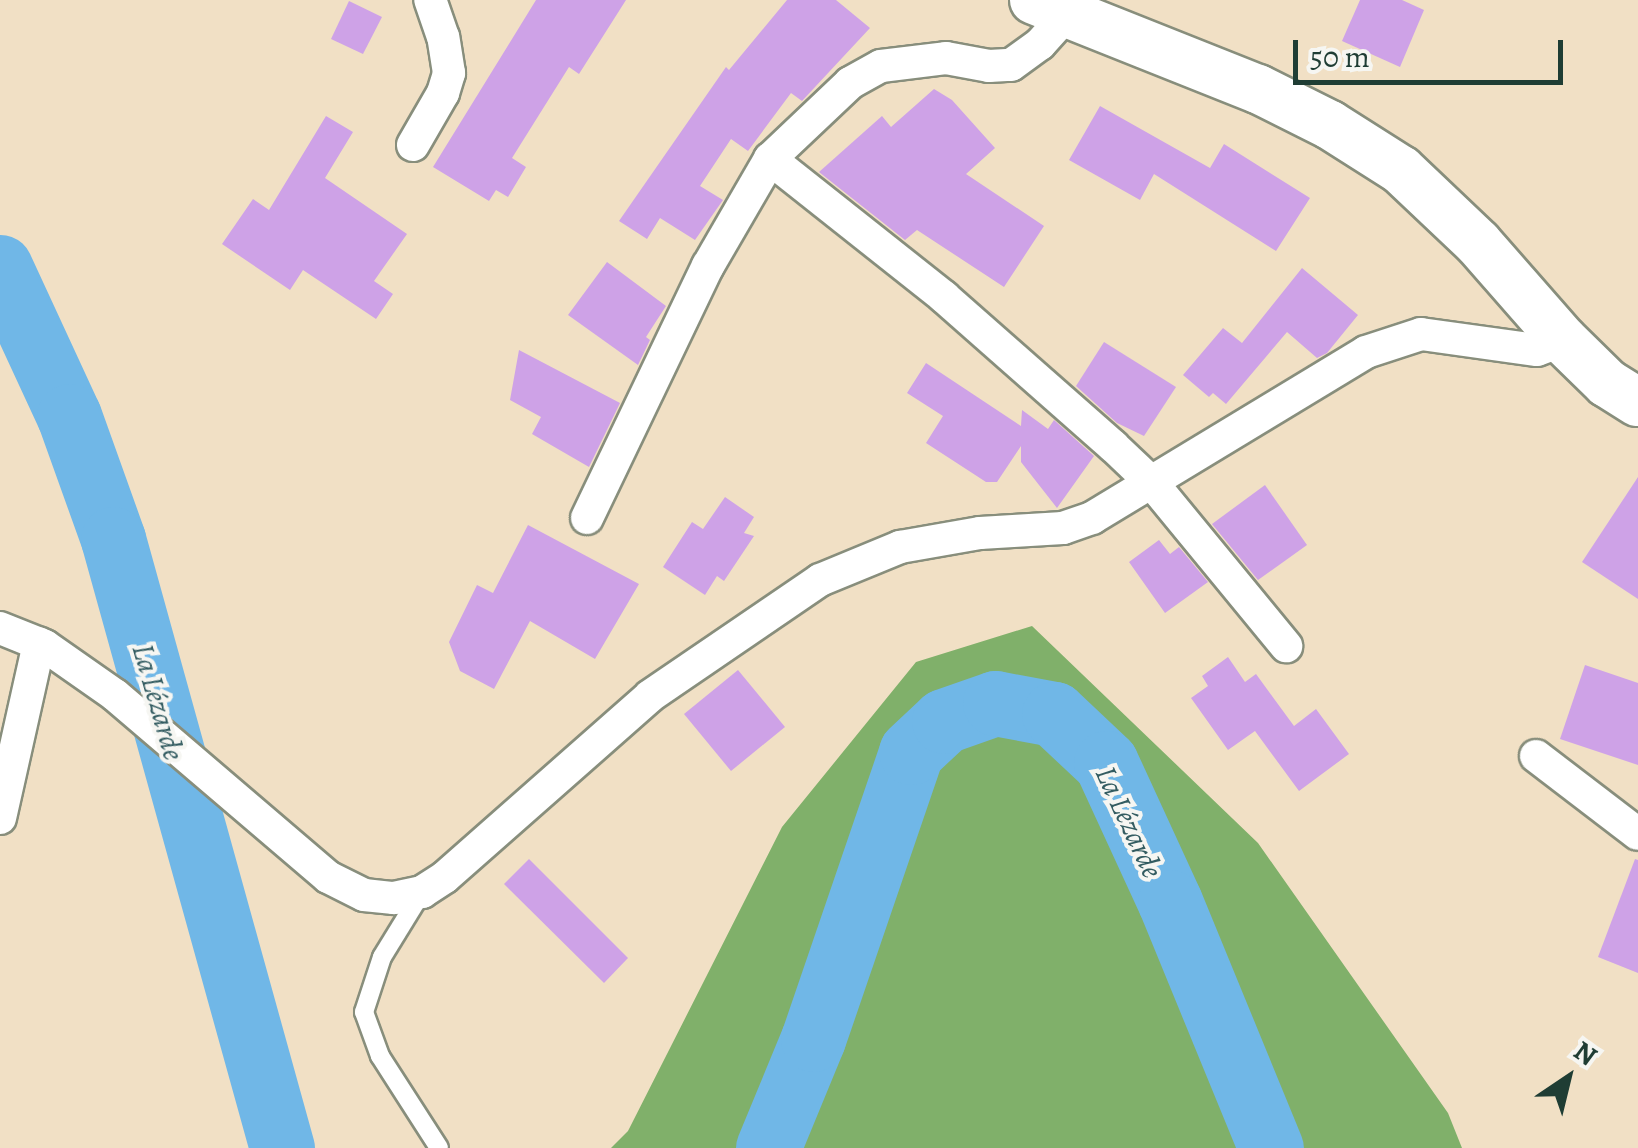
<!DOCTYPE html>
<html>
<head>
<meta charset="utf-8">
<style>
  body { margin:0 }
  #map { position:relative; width:1638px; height:1148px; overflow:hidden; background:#f1e0c5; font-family:Alegreya,serif }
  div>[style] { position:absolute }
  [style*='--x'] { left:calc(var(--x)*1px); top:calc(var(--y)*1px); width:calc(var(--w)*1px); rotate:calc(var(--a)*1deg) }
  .forest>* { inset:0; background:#80b06a }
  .river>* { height:65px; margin:-32.5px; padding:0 32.5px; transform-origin:32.5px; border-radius:32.5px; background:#70b7e7 }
  .building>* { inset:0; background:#cea2e7 }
  .roads { filter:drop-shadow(2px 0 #888e7c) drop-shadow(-2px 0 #888e7c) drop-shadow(0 2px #888e7c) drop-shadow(0 -2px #888e7c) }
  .lane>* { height:18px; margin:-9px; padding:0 9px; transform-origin:9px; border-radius:9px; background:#fff }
  .street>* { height:32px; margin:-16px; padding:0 16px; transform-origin:16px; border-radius:16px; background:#fff }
  .secondary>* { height:48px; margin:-24px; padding:0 24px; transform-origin:24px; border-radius:24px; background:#fff }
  span { translate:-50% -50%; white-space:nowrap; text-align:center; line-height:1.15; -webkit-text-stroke:8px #f6f6f2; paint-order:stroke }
  .water-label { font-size:30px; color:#335c61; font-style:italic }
  .north { position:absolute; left:1518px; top:1028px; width:100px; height:100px; -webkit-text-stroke:8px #f6f6f2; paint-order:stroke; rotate:35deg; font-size:28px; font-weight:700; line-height:40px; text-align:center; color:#1f3d34 }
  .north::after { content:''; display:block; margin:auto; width:35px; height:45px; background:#1f3d34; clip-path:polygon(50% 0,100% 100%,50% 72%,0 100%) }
  .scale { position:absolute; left:1293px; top:40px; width:270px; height:45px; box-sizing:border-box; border:5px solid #1f3d34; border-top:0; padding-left:12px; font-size:30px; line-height:35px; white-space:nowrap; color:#1f3d34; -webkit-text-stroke:8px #f6f6f2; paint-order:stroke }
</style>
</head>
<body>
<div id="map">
  <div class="forest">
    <i style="clip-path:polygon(1032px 626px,1258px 843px,1448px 1113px,1462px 1148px,611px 1148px,628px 1131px,782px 827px,916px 662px)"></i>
  </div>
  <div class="river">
    <i style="--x:0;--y:267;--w:164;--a:65.2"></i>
    <i style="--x:69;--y:416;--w:131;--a:70.3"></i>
    <i style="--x:113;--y:539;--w:632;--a:74.49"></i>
    <i style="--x:768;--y:1148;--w:118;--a:-67.6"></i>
    <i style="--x:813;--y:1039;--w:303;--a:-71.1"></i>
    <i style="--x:911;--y:752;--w:45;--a:-43.2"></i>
    <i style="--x:944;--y:721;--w:54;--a:-19.4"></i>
    <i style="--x:995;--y:703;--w:60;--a:10.6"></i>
    <i style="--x:1054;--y:714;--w:71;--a:43.3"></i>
    <i style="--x:1106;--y:763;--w:153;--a:65.3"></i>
    <i style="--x:1170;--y:902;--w:266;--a:67.7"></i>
  </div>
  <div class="building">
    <i style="clip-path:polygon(536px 0,626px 0,579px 74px,569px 67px,512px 158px,526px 167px,508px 197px,496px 190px,489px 201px,433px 167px)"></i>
    <i style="clip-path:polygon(787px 0,836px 0,870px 28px,802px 101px,791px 93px,748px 151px,731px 139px,700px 186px,723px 200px,695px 240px,660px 218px,647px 239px,619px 221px,726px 67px,729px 70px)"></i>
    <i style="clip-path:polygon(1360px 0,1402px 0,1424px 10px,1400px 67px,1342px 41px)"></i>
    <i style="clip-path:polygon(349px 1px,382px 17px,363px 54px,331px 39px)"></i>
    <i style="clip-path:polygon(934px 89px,952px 100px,995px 148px,966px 174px,1044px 226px,1004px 287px,917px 230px,905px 240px,819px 172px,882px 116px,891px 127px)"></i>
    <i style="clip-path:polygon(1100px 106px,1210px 168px,1224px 144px,1310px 198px,1276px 251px,1154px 174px,1140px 200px,1069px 160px)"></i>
    <i style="clip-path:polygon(326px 116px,353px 132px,325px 178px,407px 234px,374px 281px,393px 294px,376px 319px,303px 270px,290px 290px,222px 244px,253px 199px,269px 210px)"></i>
    <i style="clip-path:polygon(607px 262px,666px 306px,646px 337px,650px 340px,638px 365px,568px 315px)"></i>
    <i style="clip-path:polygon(1302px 268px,1358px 315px,1327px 353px,1317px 358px,1287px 332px,1226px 404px,1213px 393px,1209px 397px,1183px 375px,1223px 328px,1242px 343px)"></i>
    <i style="clip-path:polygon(1104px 342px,1176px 387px,1144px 436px,1117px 423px,1076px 386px)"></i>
    <i style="clip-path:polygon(519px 350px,620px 403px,589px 467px,532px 434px,541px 417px,510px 400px)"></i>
    <i style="clip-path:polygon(926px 363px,1021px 426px,1022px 410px,1048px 429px,1054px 420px,1094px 456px,1057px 508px,1021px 462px,1021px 446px,997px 482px,986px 482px,926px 443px,943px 416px,907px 393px)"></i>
    <i style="clip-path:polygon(1638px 477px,1638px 599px,1582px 562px)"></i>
    <i style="clip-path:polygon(1265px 485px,1307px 545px,1258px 580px,1212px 524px)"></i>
    <i style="clip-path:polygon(725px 497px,754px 517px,744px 533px,754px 536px,724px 581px,717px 576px,705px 595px,663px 567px,692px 522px,703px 529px)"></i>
    <i style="clip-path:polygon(528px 525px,639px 584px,595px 659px,530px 621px,494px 689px,460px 671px,449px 642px,477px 585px,493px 593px)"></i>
    <i style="clip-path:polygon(1159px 540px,1170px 554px,1179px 547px,1208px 582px,1165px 613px,1129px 562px)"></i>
    <i style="clip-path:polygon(1228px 657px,1245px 682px,1256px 674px,1294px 726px,1316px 709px,1349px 754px,1299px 791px,1255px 731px,1228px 750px,1191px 698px,1208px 686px,1202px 676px)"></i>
    <i style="clip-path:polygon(1585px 665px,1638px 683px,1638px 765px,1560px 739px)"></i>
    <i style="clip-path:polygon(738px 670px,785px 727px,731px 771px,684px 714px)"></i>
    <i style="clip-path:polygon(529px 859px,628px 958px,604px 983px,504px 884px)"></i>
    <i style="clip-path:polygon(1635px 859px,1638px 860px,1638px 973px,1598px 957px)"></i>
  </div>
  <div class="roads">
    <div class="lane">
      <i style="--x:422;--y:892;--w:76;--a:121.6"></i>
      <i style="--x:382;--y:957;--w:58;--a:108.1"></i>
      <i style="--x:364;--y:1012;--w:47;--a:70"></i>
      <i style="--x:380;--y:1056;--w:109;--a:57.3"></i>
    </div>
    <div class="street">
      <i style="--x:413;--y:145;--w:60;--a:-60"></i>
      <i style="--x:443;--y:93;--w:21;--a:-73"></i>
      <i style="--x:449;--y:73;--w:36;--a:-99"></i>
      <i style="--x:443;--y:37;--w:39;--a:-109"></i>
      <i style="--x:770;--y:159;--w:222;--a:38.4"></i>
      <i style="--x:944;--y:297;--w:225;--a:41.4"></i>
      <i style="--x:1113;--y:446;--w:55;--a:43.5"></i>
      <i style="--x:1153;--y:484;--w:210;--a:50.6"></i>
      <i style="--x:587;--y:518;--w:280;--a:-64.4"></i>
      <i style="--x:708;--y:266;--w:124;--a:-59.9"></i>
      <i style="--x:770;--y:159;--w:110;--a:-43.5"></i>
      <i style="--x:850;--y:83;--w:35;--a:-29"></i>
      <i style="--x:881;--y:66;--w:65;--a:-7"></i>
      <i style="--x:946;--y:58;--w:44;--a:10.5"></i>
      <i style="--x:989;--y:66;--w:22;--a:-3"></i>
      <i style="--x:1011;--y:65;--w:36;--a:-36"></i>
      <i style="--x:1040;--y:44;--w:42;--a:-47.9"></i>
      <i style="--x:0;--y:628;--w:48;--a:21.8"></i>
      <i style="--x:45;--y:646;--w:85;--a:35"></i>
      <i style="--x:115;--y:695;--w:280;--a:40.5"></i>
      <i style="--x:328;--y:877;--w:40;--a:26.6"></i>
      <i style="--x:364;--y:895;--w:30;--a:6"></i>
      <i style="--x:394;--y:898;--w:29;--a:-12"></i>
      <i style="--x:422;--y:892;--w:27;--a:-33"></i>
      <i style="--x:445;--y:877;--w:273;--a:-41.4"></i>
      <i style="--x:650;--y:696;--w:206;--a:-34.3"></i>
      <i style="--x:820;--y:580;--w:87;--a:-22.4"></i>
      <i style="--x:900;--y:547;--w:81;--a:-9.9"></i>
      <i style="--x:980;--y:533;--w:83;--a:-3.4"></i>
      <i style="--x:1063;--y:528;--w:31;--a:-19"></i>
      <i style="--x:1092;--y:518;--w:320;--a:-31.2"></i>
      <i style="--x:1366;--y:352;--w:58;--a:-18.1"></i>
      <i style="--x:1421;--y:334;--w:117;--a:7.9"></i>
      <i style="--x:1537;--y:350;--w:28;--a:-21"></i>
      <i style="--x:1536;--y:756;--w:128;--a:37.4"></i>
      <i style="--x:0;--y:818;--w:179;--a:-77.4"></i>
    </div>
    <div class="secondary">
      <i style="--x:1034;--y:0;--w:241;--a:21.7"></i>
      <i style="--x:1258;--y:89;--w:80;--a:26.6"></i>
      <i style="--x:1330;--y:125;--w:84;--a:32.4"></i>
      <i style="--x:1401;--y:170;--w:106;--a:43.5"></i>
      <i style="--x:1478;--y:243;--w:129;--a:48.8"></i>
      <i style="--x:1563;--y:340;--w:62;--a:44.3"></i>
      <i style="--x:1607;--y:383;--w:36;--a:32"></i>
    </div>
  </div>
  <div class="water-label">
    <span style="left:158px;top:702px;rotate:74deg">La Lézarde</span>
    <span style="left:1129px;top:822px;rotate:65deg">La Lézarde</span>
  </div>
  <div class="north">N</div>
  <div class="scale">50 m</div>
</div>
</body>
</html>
